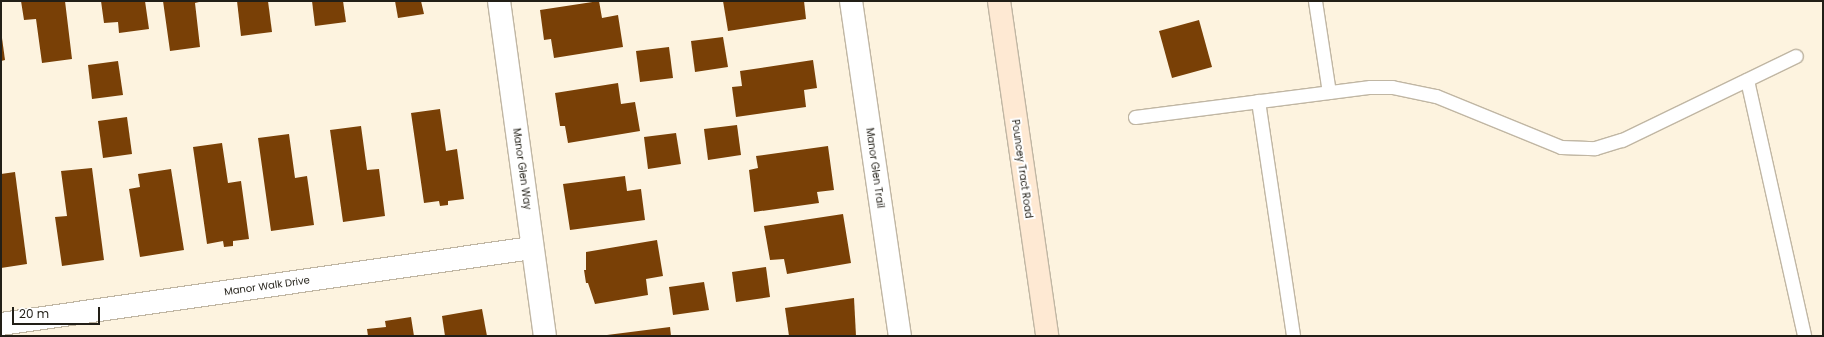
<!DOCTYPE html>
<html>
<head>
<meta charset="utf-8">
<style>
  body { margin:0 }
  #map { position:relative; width:1824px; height:337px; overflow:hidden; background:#fdf3df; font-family:Poppins,sans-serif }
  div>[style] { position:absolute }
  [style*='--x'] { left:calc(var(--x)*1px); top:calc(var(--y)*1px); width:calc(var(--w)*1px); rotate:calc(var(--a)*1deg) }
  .building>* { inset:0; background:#794006 }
  .roads { filter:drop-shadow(1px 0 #c0b6a3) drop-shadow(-1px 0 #c0b6a3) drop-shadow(0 1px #c0b6a3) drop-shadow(0 -1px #c0b6a3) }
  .lane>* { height:13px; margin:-6.5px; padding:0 6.5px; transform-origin:6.5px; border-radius:6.5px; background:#fff }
  .street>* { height:22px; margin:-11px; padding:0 11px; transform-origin:11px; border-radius:11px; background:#fff }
  .secondary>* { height:22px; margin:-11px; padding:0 11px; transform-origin:11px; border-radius:11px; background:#fee9d3 }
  span { translate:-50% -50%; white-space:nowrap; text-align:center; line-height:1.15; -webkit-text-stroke:4px #fff; paint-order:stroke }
  .street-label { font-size:10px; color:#221f17 }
  .frame { position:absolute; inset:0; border:2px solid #221f17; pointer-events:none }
  .scale { position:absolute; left:12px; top:307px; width:88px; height:18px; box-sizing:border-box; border:2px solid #221f17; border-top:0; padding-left:5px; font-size:12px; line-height:14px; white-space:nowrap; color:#221f17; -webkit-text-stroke:3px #fff; paint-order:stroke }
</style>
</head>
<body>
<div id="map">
  <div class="building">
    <i style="clip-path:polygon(21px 1px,65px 1px,72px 59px,42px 63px,36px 19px,24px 20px)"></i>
    <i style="clip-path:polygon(101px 1px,145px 1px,149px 29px,119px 33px,118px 22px,104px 23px)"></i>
    <i style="clip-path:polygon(163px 1px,203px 1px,195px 3px,200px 47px,170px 51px)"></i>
    <i style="clip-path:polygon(237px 1px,268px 1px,272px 32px,241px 36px)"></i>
    <i style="clip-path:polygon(312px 1px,343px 1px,346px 22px,315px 26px)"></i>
    <i style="clip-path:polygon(395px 1px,421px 1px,424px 14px,398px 18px)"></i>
    <i style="clip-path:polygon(599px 1px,602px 18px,618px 15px,623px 47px,554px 58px,551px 39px,544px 40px,540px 10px)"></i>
    <i style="clip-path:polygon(723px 1px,804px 1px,806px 19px,728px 31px)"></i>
    <i style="clip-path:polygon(1199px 20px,1212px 67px,1172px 78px,1159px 31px)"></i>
    <i style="clip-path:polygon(723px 37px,728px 67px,695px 72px,691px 41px)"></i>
    <i style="clip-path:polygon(2px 38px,5px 60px,1px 61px,1px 39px)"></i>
    <i style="clip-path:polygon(669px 47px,673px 78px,640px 82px,636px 51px)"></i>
    <i style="clip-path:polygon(813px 60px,817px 88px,804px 90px,806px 107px,736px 117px,732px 87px,742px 86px,740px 71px)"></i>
    <i style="clip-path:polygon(118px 61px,123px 95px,92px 99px,88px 65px)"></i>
    <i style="clip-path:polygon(618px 83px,621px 104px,635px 102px,640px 131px,568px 143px,565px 126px,560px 126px,555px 93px)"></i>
    <i style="clip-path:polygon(440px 109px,446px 151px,457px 149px,464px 199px,448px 201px,448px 205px,440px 206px,439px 201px,424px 203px,411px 113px)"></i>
    <i style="clip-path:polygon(127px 117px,132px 154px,103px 158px,98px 121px)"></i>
    <i style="clip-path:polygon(737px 125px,741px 155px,708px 160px,704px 129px)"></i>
    <i style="clip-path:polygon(361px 126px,367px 170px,379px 169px,385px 216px,343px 222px,330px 130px)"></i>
    <i style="clip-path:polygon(676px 133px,681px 164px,648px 169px,644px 137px)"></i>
    <i style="clip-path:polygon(289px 134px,295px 178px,307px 176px,314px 225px,271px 231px,258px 138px)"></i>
    <i style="clip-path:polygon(222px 143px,228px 183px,241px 181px,249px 239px,233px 241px,233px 246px,224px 247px,223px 241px,207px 244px,193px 147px)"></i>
    <i style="clip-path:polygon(828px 146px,834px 190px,817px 192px,819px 203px,754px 212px,749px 170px,758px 168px,756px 156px)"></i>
    <i style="clip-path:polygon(92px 168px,104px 260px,62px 266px,55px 217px,67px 216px,61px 171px)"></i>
    <i style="clip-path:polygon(171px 169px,184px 250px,140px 257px,129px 189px,140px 187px,138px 174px)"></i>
    <i style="clip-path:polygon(15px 172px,27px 264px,1px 268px,1px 174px)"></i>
    <i style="clip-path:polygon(625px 176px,627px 191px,641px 189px,645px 220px,570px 230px,563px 184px)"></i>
    <i style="clip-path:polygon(843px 214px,851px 263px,787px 274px,784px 259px,770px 260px,764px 226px)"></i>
    <i style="clip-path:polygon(657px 240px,663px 276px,646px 279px,648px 295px,595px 304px,588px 283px,586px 283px,584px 270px,586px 270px,586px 252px)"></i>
    <i style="clip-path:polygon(766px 267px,770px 297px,736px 302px,732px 272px)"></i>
    <i style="clip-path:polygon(704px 282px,709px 310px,673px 315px,669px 287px)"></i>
    <i style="clip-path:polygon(854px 298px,856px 336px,789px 336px,785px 308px)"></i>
    <i style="clip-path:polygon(482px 309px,487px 336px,445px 336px,442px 316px)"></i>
    <i style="clip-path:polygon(411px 317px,414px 336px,368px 336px,367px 329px,386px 327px,385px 321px)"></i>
    <i style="clip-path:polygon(670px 327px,671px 336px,607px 336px,607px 335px)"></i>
  </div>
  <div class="roads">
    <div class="lane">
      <i style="--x:1315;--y:1;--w:92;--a:81.3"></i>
      <i style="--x:1747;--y:80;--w:262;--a:77.4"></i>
      <i style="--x:1258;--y:101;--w:238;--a:81.5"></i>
      <i style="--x:1135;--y:117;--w:237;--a:-7.3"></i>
      <i style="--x:1370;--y:87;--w:22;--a:0"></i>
      <i style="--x:1392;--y:87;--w:45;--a:11.6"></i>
      <i style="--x:1436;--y:96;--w:135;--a:22.2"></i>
      <i style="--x:1561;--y:147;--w:34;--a:2"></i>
      <i style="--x:1595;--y:148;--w:28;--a:-17"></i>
      <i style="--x:1622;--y:140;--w:193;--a:-25.8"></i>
    </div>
    <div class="street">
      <i style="--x:499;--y:1;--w:338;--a:82.2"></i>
      <i style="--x:851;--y:1;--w:339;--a:81.7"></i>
      <i style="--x:1;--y:324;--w:536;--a:-8.15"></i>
    </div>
    <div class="secondary">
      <i style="--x:999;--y:1;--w:338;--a:81.8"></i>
    </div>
  </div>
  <div class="street-label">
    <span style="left:875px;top:168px;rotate:82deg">Manor Glen Trail</span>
    <span style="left:522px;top:169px;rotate:82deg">Manor Glen Way</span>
    <span style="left:1022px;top:169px;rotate:82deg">Pouncey Tract Road</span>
    <span style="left:267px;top:286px;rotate:-8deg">Manor Walk Drive</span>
  </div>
  <div class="frame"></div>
  <div class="scale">20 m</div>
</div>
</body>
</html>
